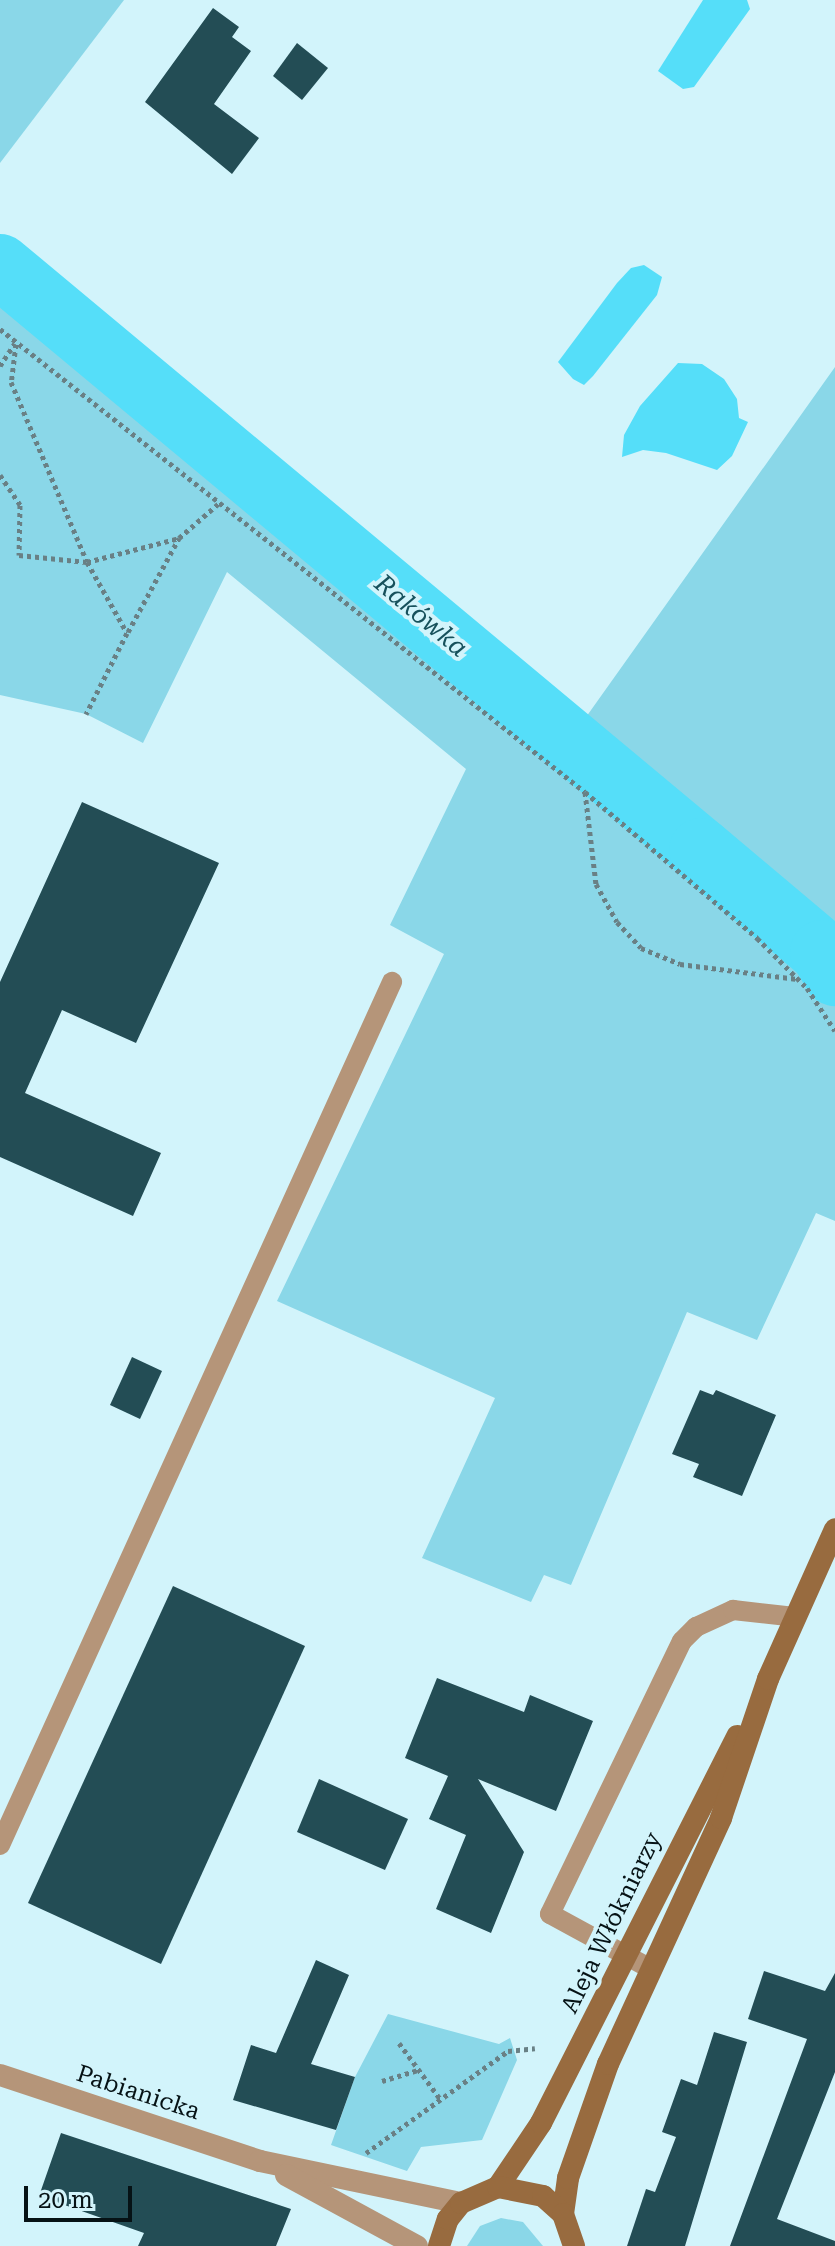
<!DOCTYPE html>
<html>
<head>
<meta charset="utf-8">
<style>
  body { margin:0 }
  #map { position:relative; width:835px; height:2246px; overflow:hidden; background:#d2f4fb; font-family:"Roboto Serif",serif }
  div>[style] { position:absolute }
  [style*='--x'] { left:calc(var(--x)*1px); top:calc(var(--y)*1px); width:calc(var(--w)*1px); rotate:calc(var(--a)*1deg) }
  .green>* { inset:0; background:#8ad7e8 }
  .water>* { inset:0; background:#55def9 }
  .river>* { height:64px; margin:-32px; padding:0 32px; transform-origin:32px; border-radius:32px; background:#55def9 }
  .building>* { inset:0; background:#234d55 }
  .path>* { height:5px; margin-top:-2.5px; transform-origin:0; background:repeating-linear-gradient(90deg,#698085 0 4px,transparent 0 8px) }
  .service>* { height:20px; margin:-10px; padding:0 10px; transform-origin:10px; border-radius:10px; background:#b59579 }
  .tertiary>* { height:22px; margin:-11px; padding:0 11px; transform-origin:11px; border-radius:11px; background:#b59579 }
  .secondary>* { height:22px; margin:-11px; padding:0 11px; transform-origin:11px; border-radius:11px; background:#986b3f }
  span { translate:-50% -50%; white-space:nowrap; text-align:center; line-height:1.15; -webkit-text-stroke:8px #d2f4fb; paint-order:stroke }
  .street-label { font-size:24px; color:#061215 }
  .water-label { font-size:26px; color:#17515c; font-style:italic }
  .scale { position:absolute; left:24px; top:2186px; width:108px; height:36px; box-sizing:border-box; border:4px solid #061215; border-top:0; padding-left:10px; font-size:24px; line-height:28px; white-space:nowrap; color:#061215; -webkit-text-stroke:6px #d2f4fb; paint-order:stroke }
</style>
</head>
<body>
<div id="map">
  <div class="green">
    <i style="clip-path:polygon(0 0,124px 0,0 163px)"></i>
    <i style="clip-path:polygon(0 253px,574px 734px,835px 367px,835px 1221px,816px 1213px,757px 1340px,687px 1312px,571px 1585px,544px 1575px,531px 1602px,422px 1558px,495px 1398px,277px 1301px,444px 954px,390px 925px,466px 769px,227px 572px,143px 743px,86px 714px,0 695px)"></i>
    <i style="clip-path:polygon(388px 2014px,499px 2044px,510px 2038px,517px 2060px,482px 2140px,421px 2147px,407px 2171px,331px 2145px,355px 2077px)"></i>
    <i style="clip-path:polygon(501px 2218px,523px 2222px,543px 2246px,467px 2246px,480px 2226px)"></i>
  </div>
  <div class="water">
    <i style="clip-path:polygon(703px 0,747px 0,750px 9px,694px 87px,683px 89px,658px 71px)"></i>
    <i style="clip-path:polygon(644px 265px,662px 277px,657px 295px,593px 376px,584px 385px,573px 379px,558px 362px,617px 283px,631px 268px)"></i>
    <i style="clip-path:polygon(678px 363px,702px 364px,724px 379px,737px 399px,739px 418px,748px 422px,732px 456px,717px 470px,666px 453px,643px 450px,622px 457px,624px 435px,640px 406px)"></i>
  </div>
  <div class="river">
    <i style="--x:0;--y:266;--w:912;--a:39.8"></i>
    <i style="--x:701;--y:850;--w:158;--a:40.1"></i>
    <i style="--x:822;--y:952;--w:26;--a:59"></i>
  </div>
  <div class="building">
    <i style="clip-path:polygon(213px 8px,239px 27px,232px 37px,251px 51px,214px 104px,259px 138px,232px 174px,145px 102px)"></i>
    <i style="clip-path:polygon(297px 43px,328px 68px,302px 100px,273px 76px)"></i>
    <i style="clip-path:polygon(82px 802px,219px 863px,136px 1043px,62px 1010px,25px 1093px,161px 1153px,133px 1216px,0 1157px,0 982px)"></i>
    <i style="clip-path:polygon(132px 1357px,162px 1371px,140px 1419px,110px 1405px)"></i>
    <i style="clip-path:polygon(700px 1390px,713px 1395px,716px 1390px,776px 1415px,742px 1496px,693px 1477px,699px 1464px,672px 1454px)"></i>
    <i style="clip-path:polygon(173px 1586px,305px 1646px,161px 1964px,28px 1903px)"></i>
    <i style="clip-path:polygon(437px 1678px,524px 1712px,530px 1695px,593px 1721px,556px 1811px,478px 1779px,524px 1852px,491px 1933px,436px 1909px,466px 1835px,429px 1819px,448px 1776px,405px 1758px)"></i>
    <i style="clip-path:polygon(319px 1779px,408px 1819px,385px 1870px,297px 1832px)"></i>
    <i style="clip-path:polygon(316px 1960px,349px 1975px,311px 2064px,355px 2077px,336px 2130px,233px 2100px,251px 2045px,276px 2053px)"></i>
    <i style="clip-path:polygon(764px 1971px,825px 1991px,835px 1973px,835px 2072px,777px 2219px,835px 2241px,835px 2246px,730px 2246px,807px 2039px,748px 2019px)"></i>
    <i style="clip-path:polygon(714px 2032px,747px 2042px,685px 2246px,627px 2246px,646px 2189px,655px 2192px,676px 2137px,662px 2132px,681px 2079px,697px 2085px)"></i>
    <i style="clip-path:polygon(61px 2133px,291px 2209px,276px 2246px,138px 2246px,144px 2233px,39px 2196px)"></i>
  </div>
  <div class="path">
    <i style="--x:0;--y:329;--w:746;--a:38.36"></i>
    <i style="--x:585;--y:792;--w:226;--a:40.3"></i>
    <i style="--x:757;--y:938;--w:71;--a:45"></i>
    <i style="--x:807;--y:988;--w:51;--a:56.9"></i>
    <i style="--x:16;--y:344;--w:38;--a:97"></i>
    <i style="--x:11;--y:382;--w:195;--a:67.1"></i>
    <i style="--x:87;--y:562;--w:81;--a:60.6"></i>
    <i style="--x:127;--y:633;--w:91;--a:116.8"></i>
    <i style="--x:0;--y:366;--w:27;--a:-57"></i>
    <i style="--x:0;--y:475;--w:36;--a:56"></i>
    <i style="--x:20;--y:505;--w:50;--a:91.1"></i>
    <i style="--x:19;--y:555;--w:68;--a:5.9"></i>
    <i style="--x:87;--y:562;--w:95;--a:-14.6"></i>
    <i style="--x:128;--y:632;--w:107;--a:-61.5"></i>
    <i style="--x:179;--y:538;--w:52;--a:-41.1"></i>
    <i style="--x:585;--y:792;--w:93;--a:83.2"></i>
    <i style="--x:596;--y:884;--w:43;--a:61.1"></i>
    <i style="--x:617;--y:922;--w:35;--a:47"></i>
    <i style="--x:641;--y:948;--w:42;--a:22.3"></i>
    <i style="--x:680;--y:964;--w:118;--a:7.3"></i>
    <i style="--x:399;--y:2043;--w:71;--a:53.6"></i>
    <i style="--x:382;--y:2081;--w:39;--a:-17"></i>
    <i style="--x:366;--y:2153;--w:175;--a:-35.7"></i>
    <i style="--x:508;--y:2051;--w:27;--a:-6"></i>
  </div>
  <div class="service">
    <i style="--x:0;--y:1845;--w:948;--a:-65.57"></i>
    <i style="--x:651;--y:1969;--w:115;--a:-151.4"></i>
    <i style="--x:550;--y:1914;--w:303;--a:-64.2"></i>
    <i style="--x:682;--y:1641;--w:20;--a:-45"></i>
    <i style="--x:696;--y:1627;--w:41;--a:-24.7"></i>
    <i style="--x:733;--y:1610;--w:62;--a:6.4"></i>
  </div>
  <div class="tertiary">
    <i style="--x:0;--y:2075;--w:274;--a:18.3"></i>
    <i style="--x:260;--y:2161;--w:205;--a:11.8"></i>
    <i style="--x:286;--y:2175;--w:149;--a:28.5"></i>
  </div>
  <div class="secondary">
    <i style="--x:498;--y:2187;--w:77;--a:-56.1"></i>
    <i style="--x:541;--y:2123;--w:434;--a:-63.1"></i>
    <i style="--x:563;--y:2214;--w:36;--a:-82"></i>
    <i style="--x:568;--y:2178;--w:121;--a:-70.7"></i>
    <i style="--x:608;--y:2064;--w:271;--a:-65.3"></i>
    <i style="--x:721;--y:1818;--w:147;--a:-71.3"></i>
    <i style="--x:768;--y:1679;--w:164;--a:-65.9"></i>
    <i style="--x:439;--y:2246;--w:28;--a:-72"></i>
    <i style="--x:448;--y:2219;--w:21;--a:-51"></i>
    <i style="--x:461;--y:2203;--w:40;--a:-23.4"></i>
    <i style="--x:498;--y:2187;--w:46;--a:11.3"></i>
    <i style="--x:543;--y:2196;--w:27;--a:42"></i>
    <i style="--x:563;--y:2214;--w:34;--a:71"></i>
  </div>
  <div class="street-label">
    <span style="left:612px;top:1923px;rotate:-64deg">Aleja Włókniarzy</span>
    <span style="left:138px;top:2093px;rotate:18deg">Pabianicka</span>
  </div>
  <div class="water-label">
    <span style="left:421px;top:616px;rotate:40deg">Rakówka</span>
  </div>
  <div class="scale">20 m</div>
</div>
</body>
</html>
